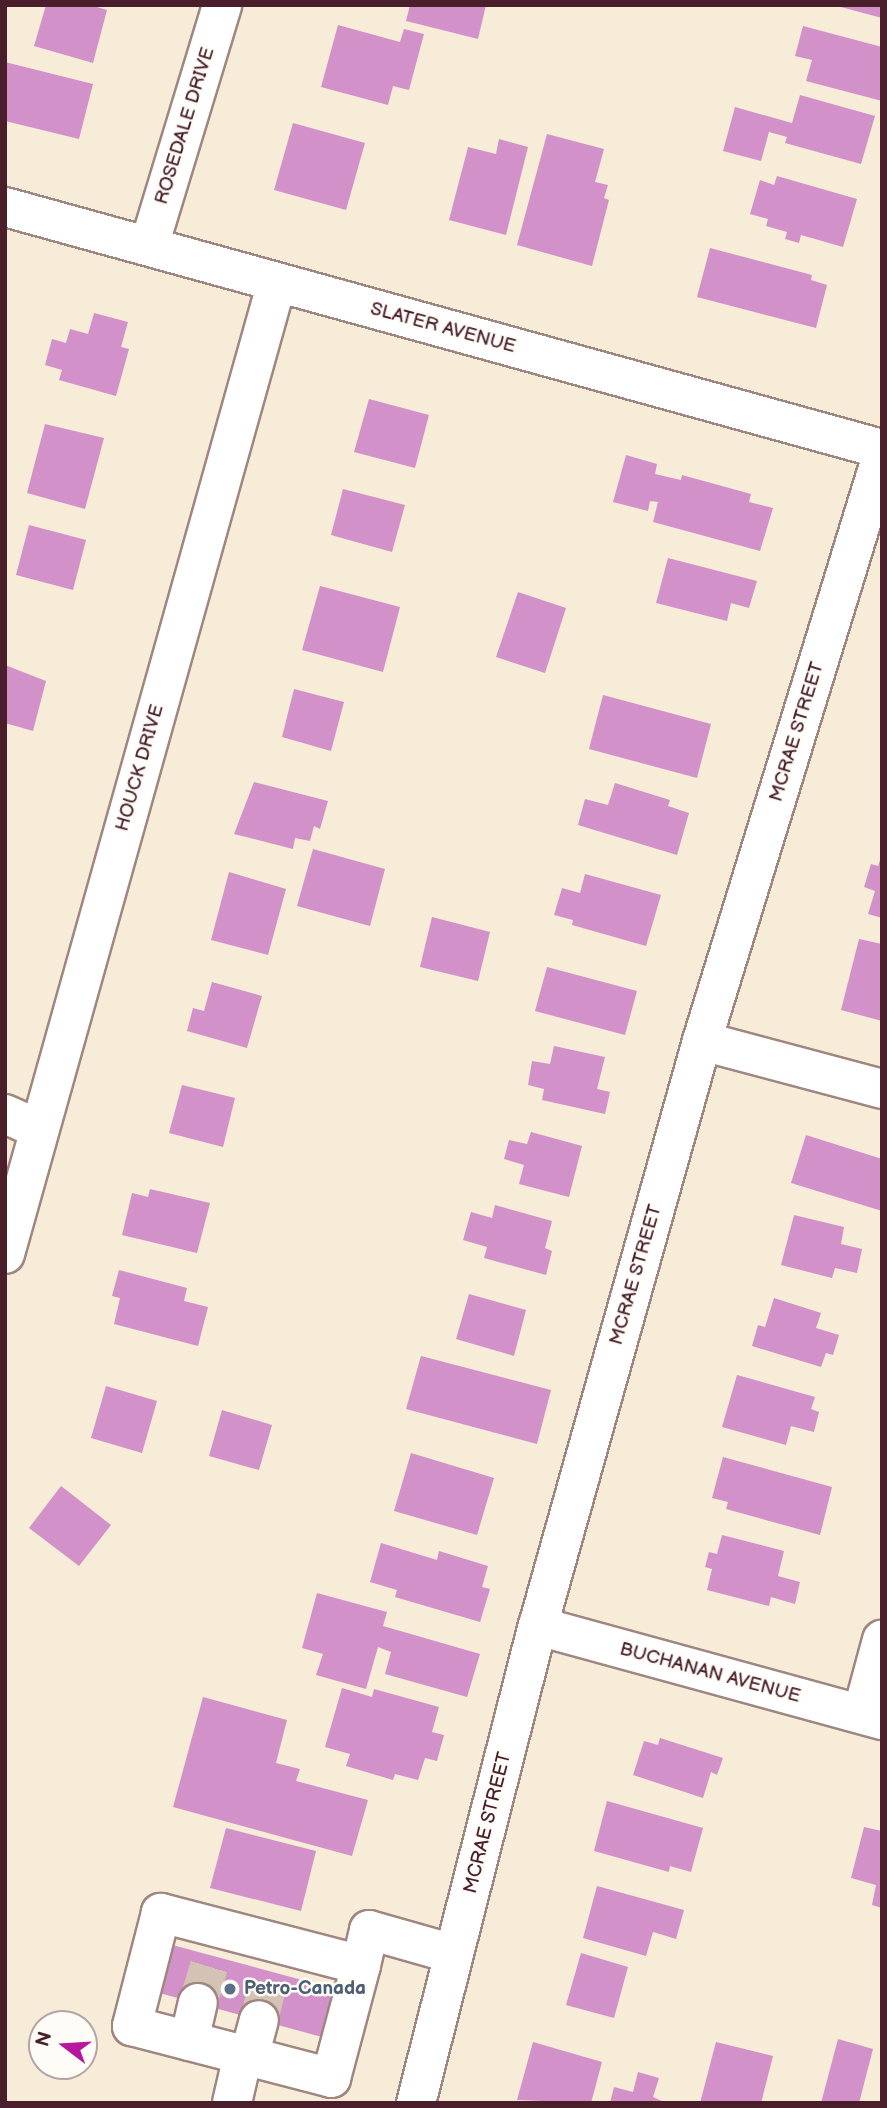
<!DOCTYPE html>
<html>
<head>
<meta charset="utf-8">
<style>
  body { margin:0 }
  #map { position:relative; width:887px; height:2108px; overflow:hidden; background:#f6ecd7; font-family:"Balsamiq Sans",sans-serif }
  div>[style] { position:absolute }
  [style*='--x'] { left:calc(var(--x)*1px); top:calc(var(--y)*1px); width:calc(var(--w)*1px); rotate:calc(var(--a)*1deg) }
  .building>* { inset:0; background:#d291c9 }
  .minor-tunnel>* { height:38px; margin-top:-19px; transform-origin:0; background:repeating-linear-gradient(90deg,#d4c3b5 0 38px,transparent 0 57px) }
  .roads { filter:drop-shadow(2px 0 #a08681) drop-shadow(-2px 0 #a08681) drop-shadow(0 2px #a08681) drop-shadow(0 -2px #a08681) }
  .minor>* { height:38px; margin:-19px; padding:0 19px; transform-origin:19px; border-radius:19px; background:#fff }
  .dots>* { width:19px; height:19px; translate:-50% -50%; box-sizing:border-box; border:4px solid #fdfcf7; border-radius:50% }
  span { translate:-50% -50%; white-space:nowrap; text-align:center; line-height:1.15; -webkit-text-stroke:5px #fdfcf7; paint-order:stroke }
  .street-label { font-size:19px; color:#4a1f2b }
  .service-label { font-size:19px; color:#4e5e75; font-weight:700 }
  .left { translate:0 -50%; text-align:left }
  .frame { position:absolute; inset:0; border:7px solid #4a1f2b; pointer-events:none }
  .north { position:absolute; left:28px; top:2010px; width:70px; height:70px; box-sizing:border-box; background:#fdfcf7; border:2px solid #b5a4a5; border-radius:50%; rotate:287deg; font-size:19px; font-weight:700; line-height:28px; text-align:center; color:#4a1f2b }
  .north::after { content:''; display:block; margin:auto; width:24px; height:32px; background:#b5179e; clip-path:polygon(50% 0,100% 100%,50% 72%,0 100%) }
</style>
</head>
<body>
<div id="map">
  <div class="building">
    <i style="clip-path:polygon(46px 5px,90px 5px,107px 10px,93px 63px,34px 46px)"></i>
    <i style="clip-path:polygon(410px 5px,486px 5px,478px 39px,406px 21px)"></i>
    <i style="clip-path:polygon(837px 5px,882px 5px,882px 18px,837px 6px)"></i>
    <i style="clip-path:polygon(338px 25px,400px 42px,404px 29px,424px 34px,409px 90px,393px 86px,388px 105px,321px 87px)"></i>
    <i style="clip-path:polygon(803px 26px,882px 47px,882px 101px,806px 81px,812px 60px,795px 56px)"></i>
    <i style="clip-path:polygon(5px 62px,93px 84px,79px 139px,5px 121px)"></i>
    <i style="clip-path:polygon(800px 95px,875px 116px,861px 164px,785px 143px,787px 137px,769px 132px,761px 161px,723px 151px,735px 107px,792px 123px)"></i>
    <i style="clip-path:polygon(293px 123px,365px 143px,346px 210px,274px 190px)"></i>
    <i style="clip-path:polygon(547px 134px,604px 149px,595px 182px,608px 185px,604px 198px,609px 200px,592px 266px,517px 245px)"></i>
    <i style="clip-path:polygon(499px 139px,528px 147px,506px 235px,449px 220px,468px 147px,496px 154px)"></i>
    <i style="clip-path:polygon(777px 176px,857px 199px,843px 247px,801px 235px,799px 243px,785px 239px,787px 232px,766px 226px,768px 219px,750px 214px,760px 180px,774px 185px)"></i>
    <i style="clip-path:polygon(710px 248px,812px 275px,811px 280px,827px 285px,816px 328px,697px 297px)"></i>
    <i style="clip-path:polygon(94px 313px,128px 322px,121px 347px,129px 349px,116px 396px,59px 380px,62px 370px,45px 365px,52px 339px,66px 343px,70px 329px,88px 334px)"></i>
    <i style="clip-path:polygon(369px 399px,429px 415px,415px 468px,354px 452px)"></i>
    <i style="clip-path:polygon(45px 424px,104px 438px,85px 509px,27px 493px)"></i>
    <i style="clip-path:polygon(626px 455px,657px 464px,655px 474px,681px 480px,682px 475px,751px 494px,749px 502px,773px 508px,760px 551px,653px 522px,658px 502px,650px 501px,648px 511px,613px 502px)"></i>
    <i style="clip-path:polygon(343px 489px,405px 505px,392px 552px,331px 535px)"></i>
    <i style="clip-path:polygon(29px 525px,86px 540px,73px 590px,16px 575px)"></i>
    <i style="clip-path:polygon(668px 558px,757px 581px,749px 608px,731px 603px,727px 621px,656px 603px)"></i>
    <i style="clip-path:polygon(320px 586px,400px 607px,383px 672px,302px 650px)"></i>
    <i style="clip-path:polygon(518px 592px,566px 608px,545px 673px,496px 657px)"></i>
    <i style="clip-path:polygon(5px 665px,46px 681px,33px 731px,5px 723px)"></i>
    <i style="clip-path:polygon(294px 689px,344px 702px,331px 751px,282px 737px)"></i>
    <i style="clip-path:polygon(603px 695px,711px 724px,697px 778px,589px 749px)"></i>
    <i style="clip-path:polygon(254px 782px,328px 801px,320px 829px,314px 826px,310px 841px,295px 838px,293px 849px,234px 834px)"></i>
    <i style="clip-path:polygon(615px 783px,670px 800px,668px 806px,689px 813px,677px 855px,578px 825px,585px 799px,608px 805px)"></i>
    <i style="clip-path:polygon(313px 849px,385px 869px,370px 926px,297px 906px)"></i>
    <i style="clip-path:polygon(881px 857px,882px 857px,882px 918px,868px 914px,875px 891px,864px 887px,871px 864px,878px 866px)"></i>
    <i style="clip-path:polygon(229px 872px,286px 889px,268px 955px,211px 940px)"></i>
    <i style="clip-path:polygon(585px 874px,661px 895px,646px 946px,572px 925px,573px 920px,554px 915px,562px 888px,580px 893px)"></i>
    <i style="clip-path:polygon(432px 917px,490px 932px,478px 981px,420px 967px)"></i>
    <i style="clip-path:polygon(859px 939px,882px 944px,882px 1021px,841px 1010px)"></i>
    <i style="clip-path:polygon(547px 967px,637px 991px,625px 1035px,535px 1011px)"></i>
    <i style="clip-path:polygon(212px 982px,262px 996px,247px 1048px,187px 1031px,193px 1008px,204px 1011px)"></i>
    <i style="clip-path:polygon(554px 1046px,605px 1057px,597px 1089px,610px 1092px,605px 1114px,542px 1100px,544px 1089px,528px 1085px,532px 1061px,550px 1064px)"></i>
    <i style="clip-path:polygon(182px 1085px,235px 1098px,223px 1147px,169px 1133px)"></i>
    <i style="clip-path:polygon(531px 1132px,582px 1146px,569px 1197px,519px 1184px,524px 1165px,504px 1159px,509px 1140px,527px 1144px)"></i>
    <i style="clip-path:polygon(806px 1135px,882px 1159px,882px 1211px,791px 1183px)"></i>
    <i style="clip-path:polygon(150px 1189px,210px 1203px,197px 1253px,122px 1235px,132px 1193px,148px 1197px)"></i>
    <i style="clip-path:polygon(495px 1205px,552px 1221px,545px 1248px,552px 1251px,546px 1275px,484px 1258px,487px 1247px,463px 1240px,471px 1212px,492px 1218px)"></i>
    <i style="clip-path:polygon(794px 1215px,844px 1227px,841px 1244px,862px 1249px,857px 1273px,835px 1268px,832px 1278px,781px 1265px)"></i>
    <i style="clip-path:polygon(119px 1270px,187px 1288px,184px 1301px,208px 1307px,198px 1346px,114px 1324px,120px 1298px,112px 1296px)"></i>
    <i style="clip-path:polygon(469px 1294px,526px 1310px,514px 1356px,456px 1339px)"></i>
    <i style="clip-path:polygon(774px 1298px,821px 1313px,816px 1328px,839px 1335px,833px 1355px,826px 1353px,821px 1367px,752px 1346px,758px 1325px,765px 1327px)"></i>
    <i style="clip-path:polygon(421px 1356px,551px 1390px,537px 1444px,406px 1409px)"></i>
    <i style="clip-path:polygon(737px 1375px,815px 1397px,811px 1409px,819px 1412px,814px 1432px,791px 1426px,786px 1445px,722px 1427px)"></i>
    <i style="clip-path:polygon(106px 1386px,157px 1401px,142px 1453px,91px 1438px)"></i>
    <i style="clip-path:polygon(222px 1410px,272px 1425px,259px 1470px,209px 1456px)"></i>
    <i style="clip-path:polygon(411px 1453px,494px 1478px,477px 1535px,394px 1511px)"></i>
    <i style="clip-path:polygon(723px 1457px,832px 1487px,820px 1535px,726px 1509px,728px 1502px,712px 1498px)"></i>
    <i style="clip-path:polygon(61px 1486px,111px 1525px,79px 1566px,29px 1528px)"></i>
    <i style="clip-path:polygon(722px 1535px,784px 1551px,778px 1576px,800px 1582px,795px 1604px,771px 1597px,769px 1606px,707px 1590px,712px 1569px,705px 1567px,709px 1552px,717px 1554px)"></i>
    <i style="clip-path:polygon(381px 1543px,437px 1560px,439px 1551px,488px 1566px,482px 1587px,490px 1589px,480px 1622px,395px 1597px,397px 1590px,370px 1582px)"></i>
    <i style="clip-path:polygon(317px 1593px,387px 1612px,383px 1626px,480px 1654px,467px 1697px,385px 1674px,391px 1652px,378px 1647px,366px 1689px,316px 1675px,323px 1654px,302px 1648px)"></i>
    <i style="clip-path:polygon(342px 1688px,372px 1697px,374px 1689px,439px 1707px,432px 1732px,444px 1735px,437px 1761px,425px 1758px,418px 1780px,395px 1774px,393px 1780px,346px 1766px,350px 1754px,325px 1747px)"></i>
    <i style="clip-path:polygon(203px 1697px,287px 1720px,276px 1763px,300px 1769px,296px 1781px,368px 1800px,352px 1856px,173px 1807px)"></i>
    <i style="clip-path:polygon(660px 1738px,723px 1758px,717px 1775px,711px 1772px,703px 1798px,633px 1775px,644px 1741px,658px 1745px)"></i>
    <i style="clip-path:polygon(607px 1801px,703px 1828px,691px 1872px,670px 1866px,669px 1872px,594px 1851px)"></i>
    <i style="clip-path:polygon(864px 1827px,882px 1831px,882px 1908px,872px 1905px,876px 1885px,851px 1878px)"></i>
    <i style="clip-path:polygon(226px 1828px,316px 1851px,301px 1911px,210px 1888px)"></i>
    <i style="clip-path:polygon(597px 1886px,684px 1910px,676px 1939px,653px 1932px,646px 1956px,583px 1938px)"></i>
    <i style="clip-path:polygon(165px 1943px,335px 1989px,322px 2037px,152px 1991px)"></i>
    <i style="clip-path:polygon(581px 1953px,628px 1967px,614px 2018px,566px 2005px)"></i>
    <i style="clip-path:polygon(838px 2039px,873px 2049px,859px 2103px,821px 2103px)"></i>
    <i style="clip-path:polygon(533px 2042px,602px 2062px,591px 2103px,517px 2100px)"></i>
    <i style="clip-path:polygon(716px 2042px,773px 2056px,761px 2103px,700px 2103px)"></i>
    <i style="clip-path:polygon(638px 2072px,659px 2078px,653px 2097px,666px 2103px,610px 2103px,614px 2087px,633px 2092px)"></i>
  </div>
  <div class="minor-tunnel">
    <i style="--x:198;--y:2003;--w:48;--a:-73.1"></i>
    <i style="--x:259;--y:2020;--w:49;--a:-76"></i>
  </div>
  <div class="roads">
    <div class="minor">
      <i style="--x:5;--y:207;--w:910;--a:15.43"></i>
      <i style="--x:149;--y:246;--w:252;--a:-73.1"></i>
      <i style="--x:702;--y:1041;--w:186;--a:14.9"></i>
      <i style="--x:5;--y:1114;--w:37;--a:24"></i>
      <i style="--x:5;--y:1254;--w:1009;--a:-74.37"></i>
      <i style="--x:538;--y:1626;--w:357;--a:15.3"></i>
      <i style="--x:862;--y:1714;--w:77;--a:-74.9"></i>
      <i style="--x:361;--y:1965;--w:207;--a:-165.4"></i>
      <i style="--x:161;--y:1913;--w:117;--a:104.4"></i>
      <i style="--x:132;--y:2026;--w:206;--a:14.6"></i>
      <i style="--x:331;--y:2078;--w:117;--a:-75.1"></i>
      <i style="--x:361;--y:1965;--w:36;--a:-77"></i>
      <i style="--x:369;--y:1930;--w:88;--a:15.8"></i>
      <i style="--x:189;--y:2041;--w:39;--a:-77"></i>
      <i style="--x:249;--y:2057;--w:38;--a:-75"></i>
      <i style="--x:232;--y:2103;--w:49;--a:-77.1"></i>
      <i style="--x:416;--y:2103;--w:492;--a:-75.7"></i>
      <i style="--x:538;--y:1626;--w:608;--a:-74.34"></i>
      <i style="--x:702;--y:1041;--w:613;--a:-72.92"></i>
    </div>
  </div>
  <div class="dots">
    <i style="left:230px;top:1989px;background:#5c6f8a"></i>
  </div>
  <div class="street-label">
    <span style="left:185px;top:126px;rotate:-73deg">ROSEDALE DRIVE</span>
    <span style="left:443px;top:328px;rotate:15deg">SLATER AVENUE</span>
    <span style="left:797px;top:732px;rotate:-73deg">MCRAE STREET</span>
    <span style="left:140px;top:768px;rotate:-74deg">HOUCK DRIVE</span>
    <span style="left:636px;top:1275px;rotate:-74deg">MCRAE STREET</span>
    <span style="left:710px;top:1673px;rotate:15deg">BUCHANAN AVENUE</span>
    <span style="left:488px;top:1823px;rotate:-76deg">MCRAE STREET</span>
  </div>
  <div class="service-label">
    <span class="left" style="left:244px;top:1989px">Petro-Canada</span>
  </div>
  <div class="frame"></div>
  <div class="north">N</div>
</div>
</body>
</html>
